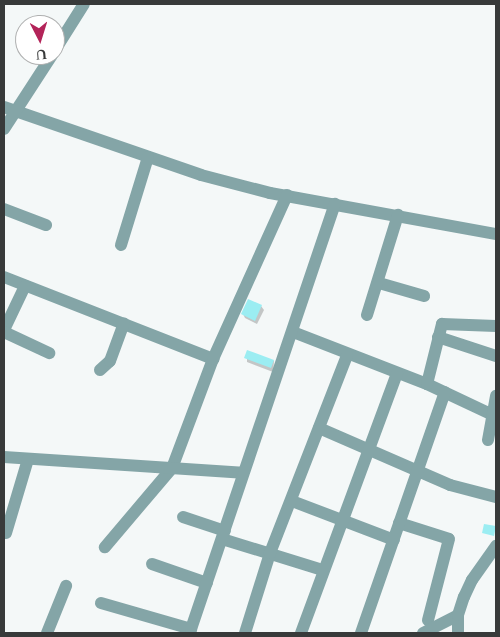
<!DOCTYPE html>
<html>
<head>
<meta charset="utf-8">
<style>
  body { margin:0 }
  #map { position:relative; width:500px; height:637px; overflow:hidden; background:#f4f8f8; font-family:Spectral,serif }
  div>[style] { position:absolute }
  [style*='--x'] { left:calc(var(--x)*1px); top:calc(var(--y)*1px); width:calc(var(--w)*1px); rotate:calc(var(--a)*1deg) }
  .shadow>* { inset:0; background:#0003 }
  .building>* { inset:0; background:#9bedf2 }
  .minor>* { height:12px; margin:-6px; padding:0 6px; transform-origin:6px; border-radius:6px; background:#84a5a7 }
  span { translate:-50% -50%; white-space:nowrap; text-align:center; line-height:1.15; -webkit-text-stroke:4px #fff; paint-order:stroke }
  .frame { position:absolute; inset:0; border:5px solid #383a3a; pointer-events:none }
  .north { position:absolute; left:15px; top:15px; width:50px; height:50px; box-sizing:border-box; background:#fff; border:1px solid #afb0b0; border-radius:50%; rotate:175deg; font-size:14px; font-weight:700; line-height:20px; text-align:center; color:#383a3a }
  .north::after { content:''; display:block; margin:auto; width:18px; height:22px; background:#b32459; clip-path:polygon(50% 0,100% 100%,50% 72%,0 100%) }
</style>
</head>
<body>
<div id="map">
  <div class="shadow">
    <i style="clip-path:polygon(261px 306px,264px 310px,257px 324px,245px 318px,243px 314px)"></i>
    <i style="clip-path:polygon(247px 351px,274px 361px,273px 372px,247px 362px)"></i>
  </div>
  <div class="building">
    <i style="clip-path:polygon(248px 299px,262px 305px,255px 321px,241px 314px)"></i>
    <i style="clip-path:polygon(247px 350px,274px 360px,271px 368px,244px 358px)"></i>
    <i style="clip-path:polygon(484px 524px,496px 526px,494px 536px,482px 533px)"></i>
  </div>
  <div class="minor">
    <i style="--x:55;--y:50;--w:54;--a:-57.8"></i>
    <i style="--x:4;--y:107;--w:208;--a:19"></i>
    <i style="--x:201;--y:175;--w:71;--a:14.6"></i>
    <i style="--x:270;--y:193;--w:230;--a:10.3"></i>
    <i style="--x:4;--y:129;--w:88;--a:-57"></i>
    <i style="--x:4;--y:209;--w:45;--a:20.9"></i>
    <i style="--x:121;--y:245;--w:92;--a:-72.9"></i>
    <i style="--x:4;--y:277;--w:225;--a:21.4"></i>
    <i style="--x:213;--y:359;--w:116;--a:110.6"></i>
    <i style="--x:172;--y:468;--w:104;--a:130.3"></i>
    <i style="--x:379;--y:283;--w:47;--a:16.1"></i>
    <i style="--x:367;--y:315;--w:105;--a:-72.8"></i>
    <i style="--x:4;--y:330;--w:49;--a:-64.5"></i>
    <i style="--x:4;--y:332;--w:50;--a:25"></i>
    <i style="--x:293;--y:332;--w:144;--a:21.2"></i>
    <i style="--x:427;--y:384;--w:73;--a:25.2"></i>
    <i style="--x:438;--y:337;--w:61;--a:18.1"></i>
    <i style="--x:213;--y:359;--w:180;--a:-65.7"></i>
    <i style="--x:100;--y:370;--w:13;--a:-42"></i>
    <i style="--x:110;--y:361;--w:40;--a:-69.8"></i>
    <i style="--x:427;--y:384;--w:62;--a:-76"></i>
    <i style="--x:442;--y:324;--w:54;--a:2.1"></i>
    <i style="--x:319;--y:428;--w:143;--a:23.5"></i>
    <i style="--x:450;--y:485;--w:48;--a:14.6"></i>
    <i style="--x:488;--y:440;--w:45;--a:-79.7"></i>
    <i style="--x:4;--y:457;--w:239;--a:3.8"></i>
    <i style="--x:292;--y:501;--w:109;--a:20.9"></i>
    <i style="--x:183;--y:517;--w:44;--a:18.4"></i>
    <i style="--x:399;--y:523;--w:52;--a:17.7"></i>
    <i style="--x:449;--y:539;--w:84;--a:104.5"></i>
    <i style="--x:6;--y:533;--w:77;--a:-73.4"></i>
    <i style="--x:222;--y:539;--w:106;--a:17.1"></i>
    <i style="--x:152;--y:564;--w:58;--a:19.1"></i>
    <i style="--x:101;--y:603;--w:94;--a:16.1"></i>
    <i style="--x:191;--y:629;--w:449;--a:-71.3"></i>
    <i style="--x:47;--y:633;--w:51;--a:-68"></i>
    <i style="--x:245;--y:633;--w:84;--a:-72.6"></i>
    <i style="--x:270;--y:553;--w:212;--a:-68.7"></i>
    <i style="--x:301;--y:633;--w:277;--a:-69.7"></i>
    <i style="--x:361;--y:633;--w:255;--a:-70.8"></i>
    <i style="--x:423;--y:633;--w:39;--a:-27"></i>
    <i style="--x:458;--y:633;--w:18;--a:-90"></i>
    <i style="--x:458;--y:615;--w:19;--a:-72"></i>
    <i style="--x:464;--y:597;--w:19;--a:-65"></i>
    <i style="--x:472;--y:580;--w:42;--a:-54.8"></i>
  </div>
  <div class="frame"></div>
  <div class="north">U</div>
</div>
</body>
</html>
